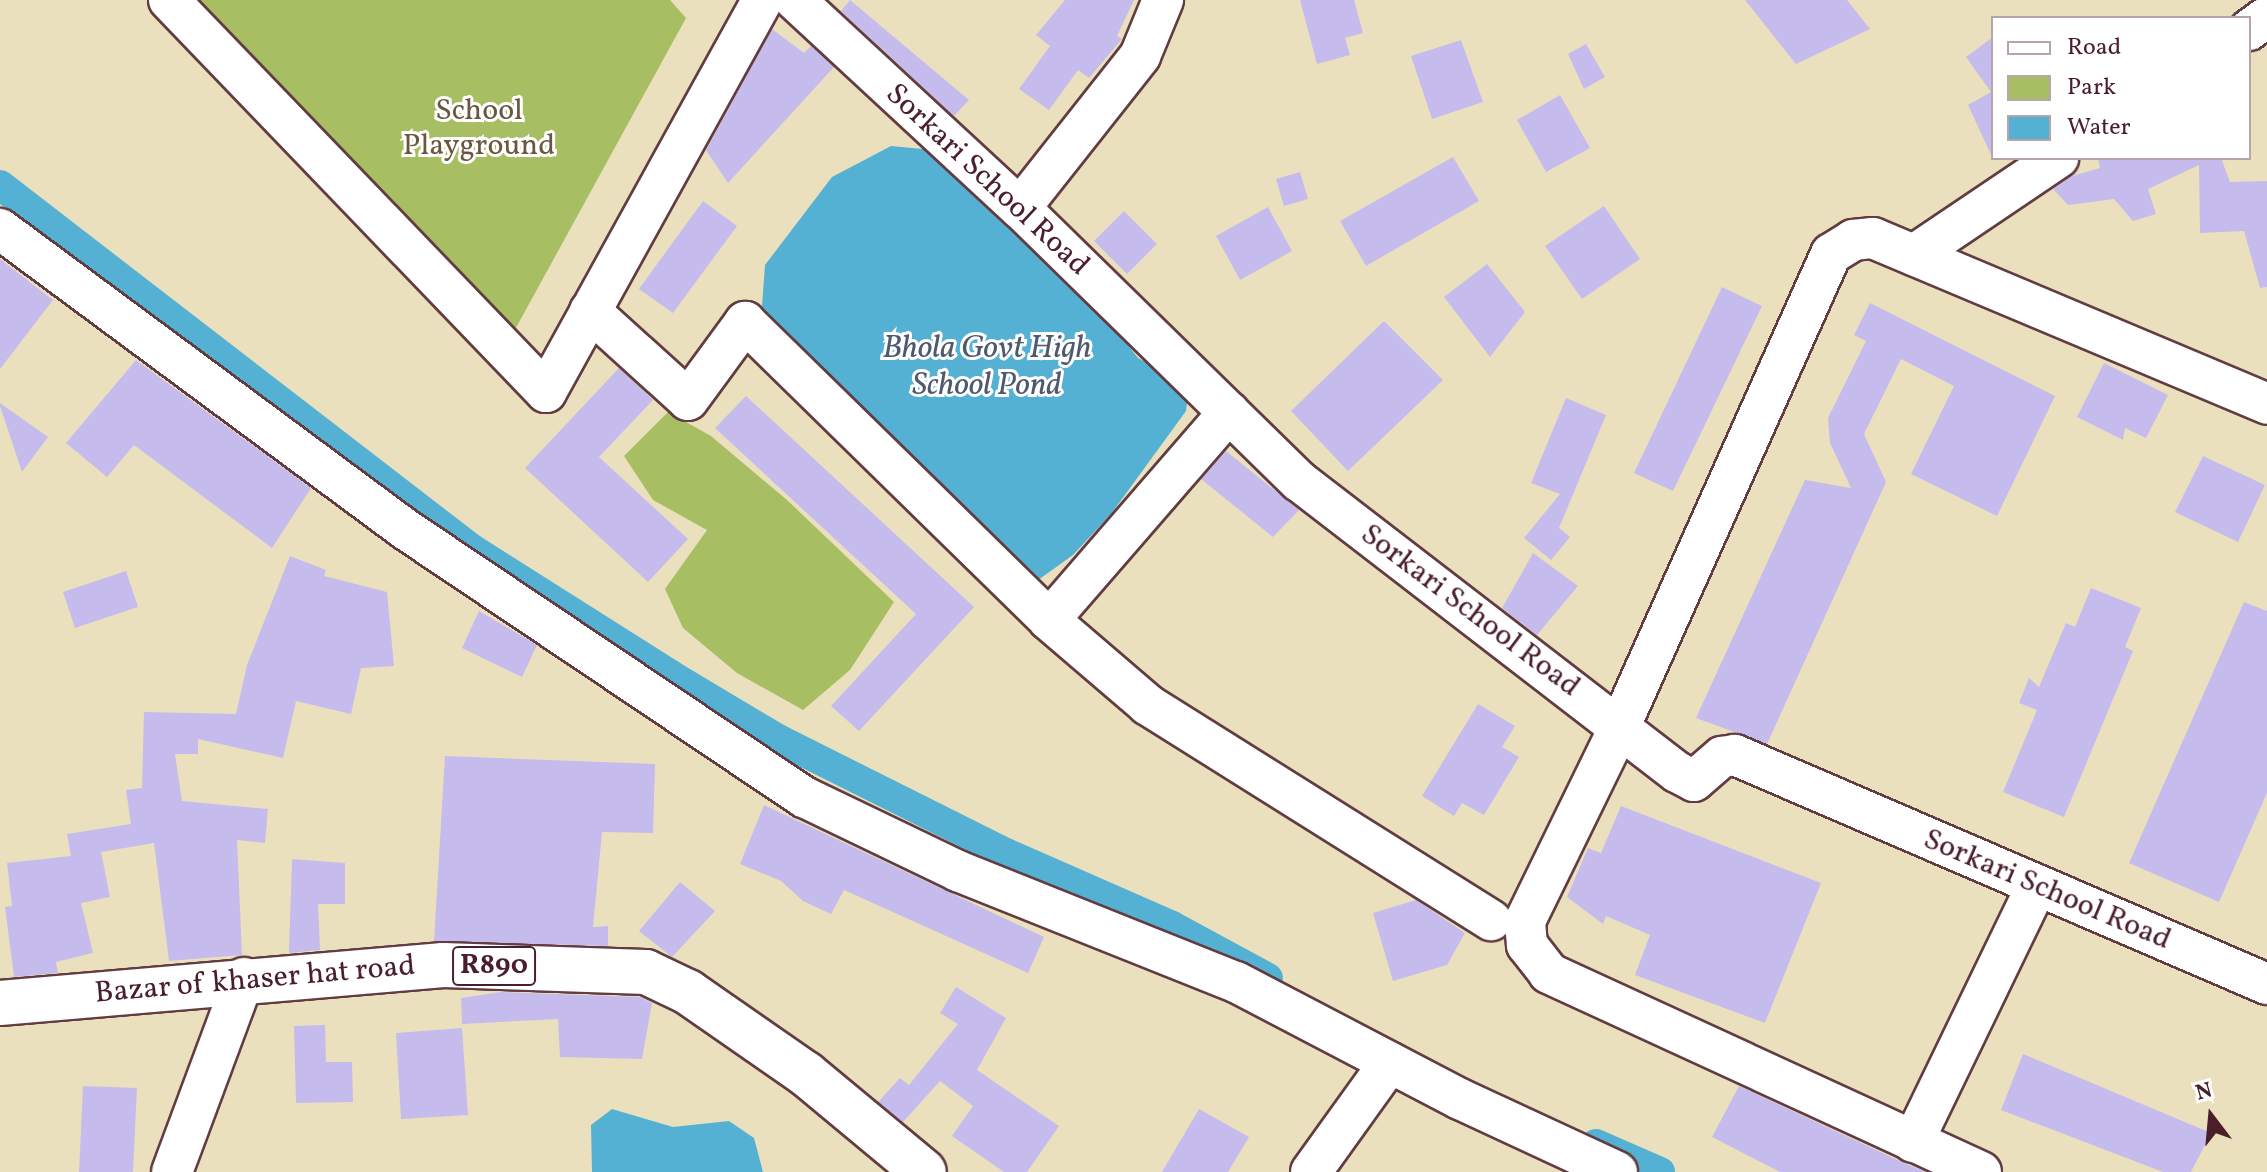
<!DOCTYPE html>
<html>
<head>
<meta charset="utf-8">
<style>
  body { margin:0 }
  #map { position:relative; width:2267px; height:1172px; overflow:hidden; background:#eae0be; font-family:Vollkorn,serif }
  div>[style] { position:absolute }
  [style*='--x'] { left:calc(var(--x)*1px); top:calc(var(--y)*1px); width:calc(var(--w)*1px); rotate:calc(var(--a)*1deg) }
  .green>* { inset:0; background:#a8be63 }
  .water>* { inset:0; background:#55b1d3 }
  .canal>* { height:30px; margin:-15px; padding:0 15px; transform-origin:15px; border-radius:15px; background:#55b1d3 }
  .building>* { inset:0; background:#c5bced }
  .roads { filter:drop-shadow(2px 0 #623c41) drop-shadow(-2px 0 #623c41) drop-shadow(0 2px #623c41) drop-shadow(0 -2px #623c41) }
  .minor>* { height:40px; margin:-20px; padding:0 20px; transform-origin:20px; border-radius:20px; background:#fff }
  .major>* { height:44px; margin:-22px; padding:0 22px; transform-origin:22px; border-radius:22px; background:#fff }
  span { translate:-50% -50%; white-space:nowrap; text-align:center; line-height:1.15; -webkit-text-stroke:6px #fff; paint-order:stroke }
  .shield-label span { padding:2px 6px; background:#fff; border:2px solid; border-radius:6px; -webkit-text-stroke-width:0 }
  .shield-label { font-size:28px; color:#4a1f2b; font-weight:700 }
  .park-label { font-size:30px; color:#6b573f }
  .street-label { font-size:30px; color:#4a1f2b }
  .water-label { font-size:32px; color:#4e596e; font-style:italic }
  .legend { position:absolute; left:1991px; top:16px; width:260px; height:144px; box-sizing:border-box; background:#fff; border:2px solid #b7a5aa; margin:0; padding:10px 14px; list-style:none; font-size:24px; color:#4a1f2b }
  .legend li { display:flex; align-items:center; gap:16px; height:40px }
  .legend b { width:40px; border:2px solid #b7a5aa }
  .north { position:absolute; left:2171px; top:1076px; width:80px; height:80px; -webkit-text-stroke:6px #fff; paint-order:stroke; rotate:344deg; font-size:22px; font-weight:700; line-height:32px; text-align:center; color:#4a1f2b }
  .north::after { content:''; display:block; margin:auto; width:28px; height:36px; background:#4a1f2b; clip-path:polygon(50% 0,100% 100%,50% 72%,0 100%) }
</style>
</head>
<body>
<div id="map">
  <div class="green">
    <i style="clip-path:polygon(177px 0,670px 0,686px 18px,512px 335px)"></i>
    <i style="clip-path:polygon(668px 412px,711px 436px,787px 500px,894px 602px,850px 670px,803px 710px,737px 673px,683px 628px,665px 589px,707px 530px,653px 500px,624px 456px)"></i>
  </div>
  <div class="water">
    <i style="clip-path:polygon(891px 146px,944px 151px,1079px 283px,1138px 358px,1189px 386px,1186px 411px,1111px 514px,1073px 555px,1034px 583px,788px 342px,762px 306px,765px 265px,832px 177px)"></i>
    <i style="clip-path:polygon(612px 1109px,673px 1127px,729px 1121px,754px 1138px,763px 1172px,592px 1172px,591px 1125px)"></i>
  </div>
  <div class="canal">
    <i style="--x:0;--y:185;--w:596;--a:37.64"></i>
    <i style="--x:472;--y:549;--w:236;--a:32.3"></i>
    <i style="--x:671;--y:675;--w:125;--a:30.9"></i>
    <i style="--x:778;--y:739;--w:255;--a:26.6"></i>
    <i style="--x:1006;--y:853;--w:181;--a:23.7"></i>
    <i style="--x:1172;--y:926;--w:109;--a:28.4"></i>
    <i style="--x:1596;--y:1144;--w:70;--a:23.6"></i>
  </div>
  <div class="building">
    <i style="clip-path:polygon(850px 0,969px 100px,954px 116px,841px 11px)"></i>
    <i style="clip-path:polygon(1065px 0,1134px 0,1117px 36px,1122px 39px,1089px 78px,1078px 70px,1049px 110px,1019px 89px,1050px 46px,1036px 35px)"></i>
    <i style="clip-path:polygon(1300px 0,1354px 0,1363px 33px,1345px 38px,1350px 55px,1317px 64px)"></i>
    <i style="clip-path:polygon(1745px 0,1847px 0,1870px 29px,1796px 64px)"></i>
    <i style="clip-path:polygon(772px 29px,804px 53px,811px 46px,834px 67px,728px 183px,706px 150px)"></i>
    <i style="clip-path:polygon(1993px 37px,1993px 159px,1968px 105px,1991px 92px,1966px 57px)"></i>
    <i style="clip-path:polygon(1461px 40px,1483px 102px,1432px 119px,1411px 56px)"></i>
    <i style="clip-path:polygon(1586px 44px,1605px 77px,1584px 89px,1568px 54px)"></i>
    <i style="clip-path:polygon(1560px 95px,1590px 148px,1546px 172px,1517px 120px)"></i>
    <i style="clip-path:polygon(1453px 157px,1479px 201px,1366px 266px,1340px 221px)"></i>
    <i style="clip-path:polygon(2098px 158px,2221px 158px,2230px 182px,2267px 181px,2267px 287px,2260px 288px,2244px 231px,2200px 233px,2199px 165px,2148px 189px,2156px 214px,2133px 221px,2114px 199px,2068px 205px,2053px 189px,2072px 176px,2100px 168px)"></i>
    <i style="clip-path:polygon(1300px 172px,1308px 199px,1284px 206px,1276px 179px)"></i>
    <i style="clip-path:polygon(703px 201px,737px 226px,673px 313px,639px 289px)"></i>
    <i style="clip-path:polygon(1604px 206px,1640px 259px,1582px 299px,1545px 246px)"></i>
    <i style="clip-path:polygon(1268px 207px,1292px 251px,1240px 280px,1216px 236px)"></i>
    <i style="clip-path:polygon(1124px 211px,1157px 244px,1127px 274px,1094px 241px)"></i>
    <i style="clip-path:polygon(0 259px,53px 300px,0 369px)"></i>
    <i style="clip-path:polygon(1487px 264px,1525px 312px,1490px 357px,1444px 297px)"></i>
    <i style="clip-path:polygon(1722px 287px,1762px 306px,1673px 491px,1634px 473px)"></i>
    <i style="clip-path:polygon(1870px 303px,2055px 396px,1997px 516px,1911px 474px,1954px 386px,1901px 359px,1864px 434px,1886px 482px,1767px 744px,1696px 718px,1805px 480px,1851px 488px,1830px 443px,1828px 418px,1866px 341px,1854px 335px)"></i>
    <i style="clip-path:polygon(1384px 321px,1443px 380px,1348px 471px,1291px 411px)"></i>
    <i style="clip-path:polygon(136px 360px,311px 488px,272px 548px,134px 445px,107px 477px,66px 443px)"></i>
    <i style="clip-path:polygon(2104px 363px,2168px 395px,2146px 438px,2125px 428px,2123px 440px,2077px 417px)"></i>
    <i style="clip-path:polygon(619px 368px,653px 400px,599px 457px,688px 539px,648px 582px,525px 468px)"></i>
    <i style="clip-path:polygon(746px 396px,974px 607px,859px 731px,831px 706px,916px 614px,715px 428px)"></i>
    <i style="clip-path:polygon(1566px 398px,1606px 415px,1559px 528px,1570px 537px,1551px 560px,1524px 538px,1560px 494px,1531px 483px)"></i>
    <i style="clip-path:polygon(0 403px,48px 437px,22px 472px,0 406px)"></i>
    <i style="clip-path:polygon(1226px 451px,1299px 510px,1273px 537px,1201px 479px)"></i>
    <i style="clip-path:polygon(2203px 456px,2265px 485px,2238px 542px,2175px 512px)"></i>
    <i style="clip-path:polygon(1533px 553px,1578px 586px,1537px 635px,1502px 608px)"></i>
    <i style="clip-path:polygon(290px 556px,326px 570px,324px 576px,387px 592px,394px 666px,361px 668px,351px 714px,296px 701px,283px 758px,198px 739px,198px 754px,175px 754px,182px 801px,268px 809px,265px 843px,237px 840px,242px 955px,169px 961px,154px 843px,101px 852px,110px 897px,81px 903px,93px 953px,56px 962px,58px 973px,14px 977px,5px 907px,12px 906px,7px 863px,71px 856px,67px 834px,131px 824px,126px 790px,142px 788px,144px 712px,236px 714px,247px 665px)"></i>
    <i style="clip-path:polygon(126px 571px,138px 607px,75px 628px,63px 592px)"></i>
    <i style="clip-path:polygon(2091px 588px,2141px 608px,2125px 647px,2133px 651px,2064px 817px,2003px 792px,2037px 710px,2019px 703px,2029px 678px,2039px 687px,2066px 623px,2075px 627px)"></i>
    <i style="clip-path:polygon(2244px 602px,2267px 611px,2267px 793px,2219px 902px,2129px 863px)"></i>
    <i style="clip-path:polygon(479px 611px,537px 645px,522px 677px,462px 648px)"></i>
    <i style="clip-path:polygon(1478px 704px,1515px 726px,1502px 747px,1519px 757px,1484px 815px,1462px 803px,1454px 816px,1422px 796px)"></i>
    <i style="clip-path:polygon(445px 756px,655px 764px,653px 833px,602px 832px,593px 927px,608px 926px,608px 946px,434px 941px)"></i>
    <i style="clip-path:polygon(764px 805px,1044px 937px,1028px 973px,844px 890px,831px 914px,803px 901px,781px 881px,740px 864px)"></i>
    <i style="clip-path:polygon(1621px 806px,1821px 883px,1765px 1023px,1635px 975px,1650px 935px,1606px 916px,1603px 924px,1567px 897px,1588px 848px,1601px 853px)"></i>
    <i style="clip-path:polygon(292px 859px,345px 863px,345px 904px,318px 904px,320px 950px,289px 953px)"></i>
    <i style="clip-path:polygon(680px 882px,715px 911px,672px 957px,639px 931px)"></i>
    <i style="clip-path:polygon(1416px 900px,1465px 933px,1447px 965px,1393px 981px,1373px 913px)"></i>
    <i style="clip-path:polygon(956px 987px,1006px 1018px,977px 1070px,1059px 1126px,1027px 1172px,1004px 1172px,952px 1136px,973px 1106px,940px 1081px,903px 1122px,878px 1102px,900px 1078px,909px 1085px,958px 1024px,940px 1013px)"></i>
    <i style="clip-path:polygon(501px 992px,640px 997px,652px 1003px,642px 1059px,560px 1057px,558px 1019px,462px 1024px,461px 998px)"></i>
    <i style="clip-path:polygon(325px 1025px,326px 1062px,352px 1062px,353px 1102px,296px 1103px,294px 1026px)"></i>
    <i style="clip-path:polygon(462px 1028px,468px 1115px,401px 1119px,396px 1033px)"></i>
    <i style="clip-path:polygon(2023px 1054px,2211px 1133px,2191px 1172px,2163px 1172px,2001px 1110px)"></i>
    <i style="clip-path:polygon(83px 1086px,137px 1088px,133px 1172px,79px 1172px)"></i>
    <i style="clip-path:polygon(1739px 1086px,1904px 1163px,1926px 1172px,1780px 1172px,1712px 1137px)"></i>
    <i style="clip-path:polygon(1199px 1109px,1249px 1137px,1228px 1172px,1162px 1172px)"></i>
  </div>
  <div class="roads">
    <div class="minor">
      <i style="--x:169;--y:0;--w:544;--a:46.12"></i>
      <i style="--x:546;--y:392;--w:448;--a:-61.1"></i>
      <i style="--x:795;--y:0;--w:306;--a:42.8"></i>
      <i style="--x:1020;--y:208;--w:390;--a:44.4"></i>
      <i style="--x:1299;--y:481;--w:477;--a:37.6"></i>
      <i style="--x:1677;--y:772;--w:19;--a:28"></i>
      <i style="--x:1694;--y:781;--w:37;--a:-41"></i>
      <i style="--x:1722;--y:757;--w:13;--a:-9"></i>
      <i style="--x:1735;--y:755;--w:579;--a:23.29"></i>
      <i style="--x:2249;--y:30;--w:22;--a:-36"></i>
      <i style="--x:1020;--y:208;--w:194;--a:-51.7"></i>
      <i style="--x:1140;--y:56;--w:61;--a:-67.7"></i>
      <i style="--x:0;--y:229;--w:504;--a:36.53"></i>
      <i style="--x:405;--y:529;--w:481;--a:33.9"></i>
      <i style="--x:804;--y:797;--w:171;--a:25.7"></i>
      <i style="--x:958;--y:871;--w:299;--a:21.8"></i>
      <i style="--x:1236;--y:982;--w:253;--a:27.6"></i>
      <i style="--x:1460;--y:1099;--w:173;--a:24.9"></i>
      <i style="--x:1914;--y:255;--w:174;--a:-34"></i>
      <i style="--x:590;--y:311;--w:132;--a:42.2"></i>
      <i style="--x:688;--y:400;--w:97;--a:-53.8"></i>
      <i style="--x:745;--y:322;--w:426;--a:44.4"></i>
      <i style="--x:1049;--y:620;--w:275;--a:-49.1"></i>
      <i style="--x:1049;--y:620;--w:130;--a:40.6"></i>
      <i style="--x:1148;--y:705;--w:405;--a:32.1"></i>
      <i style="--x:1913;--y:1142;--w:284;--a:-64.2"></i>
      <i style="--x:172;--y:1172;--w:207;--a:-69.6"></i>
      <i style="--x:1311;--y:1172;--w:135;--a:-54.3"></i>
      <i style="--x:1981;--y:1172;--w:476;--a:-155.3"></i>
      <i style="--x:1549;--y:973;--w:36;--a:-128"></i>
      <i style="--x:1527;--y:945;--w:24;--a:-95"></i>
      <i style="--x:1525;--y:921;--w:217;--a:-64"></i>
      <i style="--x:1620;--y:726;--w:517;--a:-65.91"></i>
      <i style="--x:1831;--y:254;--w:26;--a:-32"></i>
      <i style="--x:1853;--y:240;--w:20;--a:-6"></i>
      <i style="--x:1873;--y:238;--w:428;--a:22.8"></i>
    </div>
    <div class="major">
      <i style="--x:0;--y:1003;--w:445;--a:-4.9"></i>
      <i style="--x:443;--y:965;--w:203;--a:2"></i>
      <i style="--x:646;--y:972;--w:47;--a:25.5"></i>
      <i style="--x:688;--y:992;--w:144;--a:34.8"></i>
      <i style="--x:806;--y:1074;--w:153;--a:39.7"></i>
    </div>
  </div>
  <div class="shield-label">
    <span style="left:494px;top:966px">R890</span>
  </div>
  <div class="park-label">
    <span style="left:479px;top:128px">School<br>Playground</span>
  </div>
  <div class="street-label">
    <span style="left:987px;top:180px;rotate:43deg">Sorkari School Road</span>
    <span style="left:1470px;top:611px;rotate:37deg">Sorkari School Road</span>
    <span style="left:2047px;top:890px;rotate:23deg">Sorkari School Road</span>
    <span style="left:255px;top:980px;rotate:-5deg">Bazar of khaser hat road</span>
  </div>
  <div class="water-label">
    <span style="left:987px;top:368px">Bhola Govt High<br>School Pond</span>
  </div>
  <ul class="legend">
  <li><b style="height:10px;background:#fff"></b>Road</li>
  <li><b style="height:22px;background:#a8be63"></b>Park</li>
  <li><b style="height:22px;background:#55b1d3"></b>Water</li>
  </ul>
  <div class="north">N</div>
</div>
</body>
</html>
